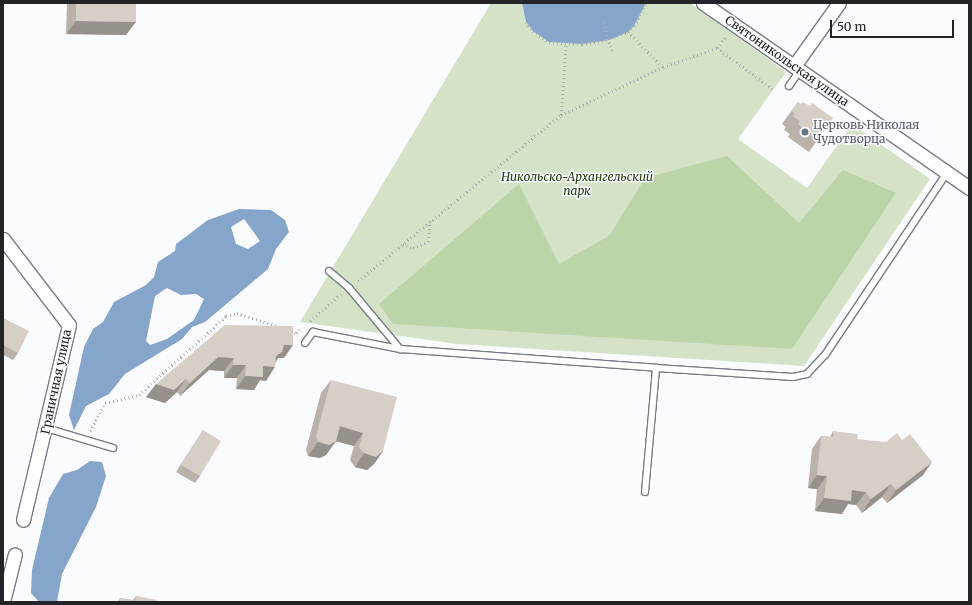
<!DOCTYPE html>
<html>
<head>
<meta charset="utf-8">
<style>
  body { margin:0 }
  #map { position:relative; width:972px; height:605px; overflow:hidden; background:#f9fbff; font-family:Merriweather,serif }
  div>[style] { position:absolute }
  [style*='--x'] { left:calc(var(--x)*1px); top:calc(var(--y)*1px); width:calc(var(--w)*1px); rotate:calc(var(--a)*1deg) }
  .green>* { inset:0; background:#d4e3c7 }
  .forest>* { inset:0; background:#bcd4a8 }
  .water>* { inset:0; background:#85a5cb }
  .path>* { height:2.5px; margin-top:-1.25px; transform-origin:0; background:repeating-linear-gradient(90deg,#abadb0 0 1px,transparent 0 4px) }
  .roads { filter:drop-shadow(1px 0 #787c84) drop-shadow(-1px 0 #787c84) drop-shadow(0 1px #787c84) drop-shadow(0 -1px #787c84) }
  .service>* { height:6px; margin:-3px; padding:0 3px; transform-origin:3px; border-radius:3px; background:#fff }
  .minor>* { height:13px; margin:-6.5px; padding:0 6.5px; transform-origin:6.5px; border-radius:6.5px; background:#fff }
  .wall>* { inset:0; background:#b8b2aa }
  .shaded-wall>* { inset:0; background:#96918b }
  .building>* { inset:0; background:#d6cfc6 }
  .dots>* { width:11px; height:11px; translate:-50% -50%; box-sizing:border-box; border:2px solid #f9fbff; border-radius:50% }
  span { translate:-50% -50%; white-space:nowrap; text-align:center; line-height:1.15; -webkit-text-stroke:3px #f9fbff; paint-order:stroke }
  .street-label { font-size:12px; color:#222427 }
  .worship-label { font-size:12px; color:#5b616d }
  .left { translate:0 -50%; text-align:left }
  .park-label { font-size:12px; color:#253b0c; font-style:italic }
  .frame { position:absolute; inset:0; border:4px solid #222427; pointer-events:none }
  .scale { position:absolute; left:830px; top:20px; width:124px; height:18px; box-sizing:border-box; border:2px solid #222427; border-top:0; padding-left:5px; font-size:12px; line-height:14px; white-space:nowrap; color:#222427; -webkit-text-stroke:3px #f9fbff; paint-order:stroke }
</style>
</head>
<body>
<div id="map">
  <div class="green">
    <i style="clip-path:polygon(491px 3px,690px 3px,786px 72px,738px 139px,807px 188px,852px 124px,930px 179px,804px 366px,457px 344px,300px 322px)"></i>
  </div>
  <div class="forest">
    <i style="clip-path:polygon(727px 156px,799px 223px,843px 170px,896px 193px,792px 349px,393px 324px,379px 304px,519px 184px,559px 264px,609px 236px,645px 178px)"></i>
  </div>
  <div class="water">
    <i style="clip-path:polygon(522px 3px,646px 3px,634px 26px,628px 32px,609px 40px,582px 44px,549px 42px,533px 31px,526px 22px)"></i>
    <i style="clip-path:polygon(evenodd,239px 209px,271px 210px,285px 220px,289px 232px,276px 249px,268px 269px,205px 322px,192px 327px,182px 339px,125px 374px,109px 394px,86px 406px,74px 430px,69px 415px,84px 347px,93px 329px,103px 322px,114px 302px,146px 285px,154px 277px,158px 262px,175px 251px,176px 244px,208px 220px,239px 209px,244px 219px,260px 241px,248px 249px,236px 244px,231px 227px,244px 219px,239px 209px,167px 288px,181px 295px,196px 294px,204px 299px,194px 320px,167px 339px,150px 345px,146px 341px,155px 296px,167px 288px)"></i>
    <i style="clip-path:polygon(90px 461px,102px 462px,106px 476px,96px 507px,62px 574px,57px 602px,39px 602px,31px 593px,32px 570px,49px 498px,63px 474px,77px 470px)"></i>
  </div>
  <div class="path">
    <i style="--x:526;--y:22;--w:11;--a:52"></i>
    <i style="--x:533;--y:31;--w:19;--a:35"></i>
    <i style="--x:549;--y:42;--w:33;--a:3"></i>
    <i style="--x:582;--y:44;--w:20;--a:-9"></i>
    <i style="--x:602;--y:41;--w:28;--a:-19"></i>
    <i style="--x:628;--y:32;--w:8;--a:-45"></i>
    <i style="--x:634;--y:26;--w:26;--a:-62"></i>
    <i style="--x:604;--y:23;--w:29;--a:74"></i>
    <i style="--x:628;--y:32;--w:49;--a:45"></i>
    <i style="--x:717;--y:48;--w:69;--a:36.2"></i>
    <i style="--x:561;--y:115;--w:71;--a:-86"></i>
    <i style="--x:403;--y:244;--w:11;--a:22"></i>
    <i style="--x:413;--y:248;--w:16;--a:-22"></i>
    <i style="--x:428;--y:242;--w:21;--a:-85"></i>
    <i style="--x:358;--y:281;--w:262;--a:-39.3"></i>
    <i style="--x:561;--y:115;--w:113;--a:-25.2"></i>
    <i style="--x:663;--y:67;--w:57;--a:-19.4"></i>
    <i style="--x:717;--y:48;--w:15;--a:-53"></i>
    <i style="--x:310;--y:321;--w:41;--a:-41.1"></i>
    <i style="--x:291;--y:331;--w:5;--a:22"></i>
    <i style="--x:296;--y:333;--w:6;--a:-45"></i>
    <i style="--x:90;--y:431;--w:32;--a:-62"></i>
    <i style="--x:105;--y:403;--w:35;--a:-13"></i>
    <i style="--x:139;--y:395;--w:118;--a:-42.2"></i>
    <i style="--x:226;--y:316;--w:11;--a:-15"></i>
    <i style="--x:237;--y:313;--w:42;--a:18"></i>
  </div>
  <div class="roads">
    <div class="service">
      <i style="--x:789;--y:86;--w:19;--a:-55"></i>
      <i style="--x:329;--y:271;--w:26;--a:40"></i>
      <i style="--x:349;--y:288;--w:80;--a:50.1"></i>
      <i style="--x:305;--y:343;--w:14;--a:-54"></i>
      <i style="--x:313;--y:332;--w:89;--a:11.1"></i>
      <i style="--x:400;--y:349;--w:257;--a:4.2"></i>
      <i style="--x:656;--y:368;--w:137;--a:3.8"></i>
      <i style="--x:793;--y:377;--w:14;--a:-12"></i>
      <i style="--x:807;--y:374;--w:26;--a:-47"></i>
      <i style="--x:825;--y:355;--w:219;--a:-56.2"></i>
      <i style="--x:46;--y:428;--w:70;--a:16.6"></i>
      <i style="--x:645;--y:492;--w:124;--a:-84.9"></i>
    </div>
    <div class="minor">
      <i style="--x:703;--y:3;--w:324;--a:34.8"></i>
      <i style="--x:794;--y:66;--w:77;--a:-54.5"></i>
      <i style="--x:3;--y:239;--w:108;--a:52.5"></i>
      <i style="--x:69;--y:325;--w:200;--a:103.3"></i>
      <i style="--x:3;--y:602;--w:49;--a:-76"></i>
    </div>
  </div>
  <div class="wall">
    <i style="clip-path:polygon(67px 3px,136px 3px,126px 35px,66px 34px)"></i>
    <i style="clip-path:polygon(798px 102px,801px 104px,810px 106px,833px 118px,809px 152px,788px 137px,790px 134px,784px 130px,786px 127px,782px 124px)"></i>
    <i style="clip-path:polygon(3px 318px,18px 353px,13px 360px,3px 355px)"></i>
    <i style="clip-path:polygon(225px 325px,284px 358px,278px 358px,266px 381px,260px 380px,254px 390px,236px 389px,237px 378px,224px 378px,224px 371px,209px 370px,180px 396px,177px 392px,165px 403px,146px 397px)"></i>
    <i style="clip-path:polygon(331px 380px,383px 451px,374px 464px,367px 470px,355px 467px,350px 460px,354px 446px,336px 441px,326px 455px,320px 458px,308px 456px,306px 450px,321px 393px)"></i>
    <i style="clip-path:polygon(203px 430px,200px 476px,195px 483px,176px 472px)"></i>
    <i style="clip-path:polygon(833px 431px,857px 439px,923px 475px,887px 503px,882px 497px,862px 513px,856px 505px,848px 504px,842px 514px,815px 511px,817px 489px,808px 488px,812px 449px,821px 436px,830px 437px)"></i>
    <i style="clip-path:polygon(136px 596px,156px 602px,118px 602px,120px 598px,133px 600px)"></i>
  </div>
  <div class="shaded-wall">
    <i style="clip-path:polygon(76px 21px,136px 22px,126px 35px,66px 34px)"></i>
    <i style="clip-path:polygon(284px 345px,293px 345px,284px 358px,278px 358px,273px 366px,275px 367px,266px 381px,260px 380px,254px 390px,236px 389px,245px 376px)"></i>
    <i style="clip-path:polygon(218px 357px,234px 358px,224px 371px,209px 370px,180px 396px,190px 383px)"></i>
    <i style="clip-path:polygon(233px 365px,246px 365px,237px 378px,224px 378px)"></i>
    <i style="clip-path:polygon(186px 379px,177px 392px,165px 403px,146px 397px,156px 384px)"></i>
    <i style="clip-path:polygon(340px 426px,363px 433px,354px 446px,331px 440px)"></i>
    <i style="clip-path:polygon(336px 441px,326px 455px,320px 458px,308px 456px,318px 442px)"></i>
    <i style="clip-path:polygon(383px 451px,374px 464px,367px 470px,355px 467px,364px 453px)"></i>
    <i style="clip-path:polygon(932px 462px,923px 475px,887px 503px,896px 490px)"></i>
    <i style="clip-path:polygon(817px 475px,827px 476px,817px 489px,808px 488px)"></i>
    <i style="clip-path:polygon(891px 484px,882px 497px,862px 513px,871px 499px)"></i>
    <i style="clip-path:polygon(852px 490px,866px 492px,856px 505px,848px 504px,842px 514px,815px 511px,824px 498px)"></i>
  </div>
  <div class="building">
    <i style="clip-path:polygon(76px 3px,136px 3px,136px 22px,76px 21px)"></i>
    <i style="clip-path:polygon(798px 102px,801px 104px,803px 102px,810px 106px,812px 103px,833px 118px,818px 139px,798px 124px,800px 121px,793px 116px,795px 113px,791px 111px)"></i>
    <i style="clip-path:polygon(3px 318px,29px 331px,18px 353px,3px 345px)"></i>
    <i style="clip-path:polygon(225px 325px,293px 326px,293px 345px,284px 345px,282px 352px,276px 356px,275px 367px,263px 366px,263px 377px,245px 376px,246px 365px,233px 365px,234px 358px,218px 357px,190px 383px,186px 379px,174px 390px,156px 384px)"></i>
    <i style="clip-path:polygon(331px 380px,397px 397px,383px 451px,376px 457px,364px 453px,359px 447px,363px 433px,340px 426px,336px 441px,329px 445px,318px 442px,316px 436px)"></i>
    <i style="clip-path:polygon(203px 430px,221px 441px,200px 476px,181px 465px)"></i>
    <i style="clip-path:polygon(833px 431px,858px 434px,857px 439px,886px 442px,897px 433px,902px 440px,910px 434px,932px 462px,896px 490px,891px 484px,871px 499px,866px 492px,852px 490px,851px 501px,824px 498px,827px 476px,817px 475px,821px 436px,833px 437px)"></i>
    <i style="clip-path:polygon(136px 596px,157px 600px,156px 602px,120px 602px,120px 598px,135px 601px)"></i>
  </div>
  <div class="dots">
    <i style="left:805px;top:132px;background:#6b7280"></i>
  </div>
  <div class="street-label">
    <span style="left:787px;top:61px;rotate:35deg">Святоникольская улица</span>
    <span style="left:56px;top:382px;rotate:-78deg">Граничная улица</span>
  </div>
  <div class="worship-label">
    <span class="left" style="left:813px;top:132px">Церковь Николая<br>Чудотворца</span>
  </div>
  <div class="park-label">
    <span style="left:577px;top:184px">Никольско-Архангельский<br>парк</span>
  </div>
  <div class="frame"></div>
  <div class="scale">50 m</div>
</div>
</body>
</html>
